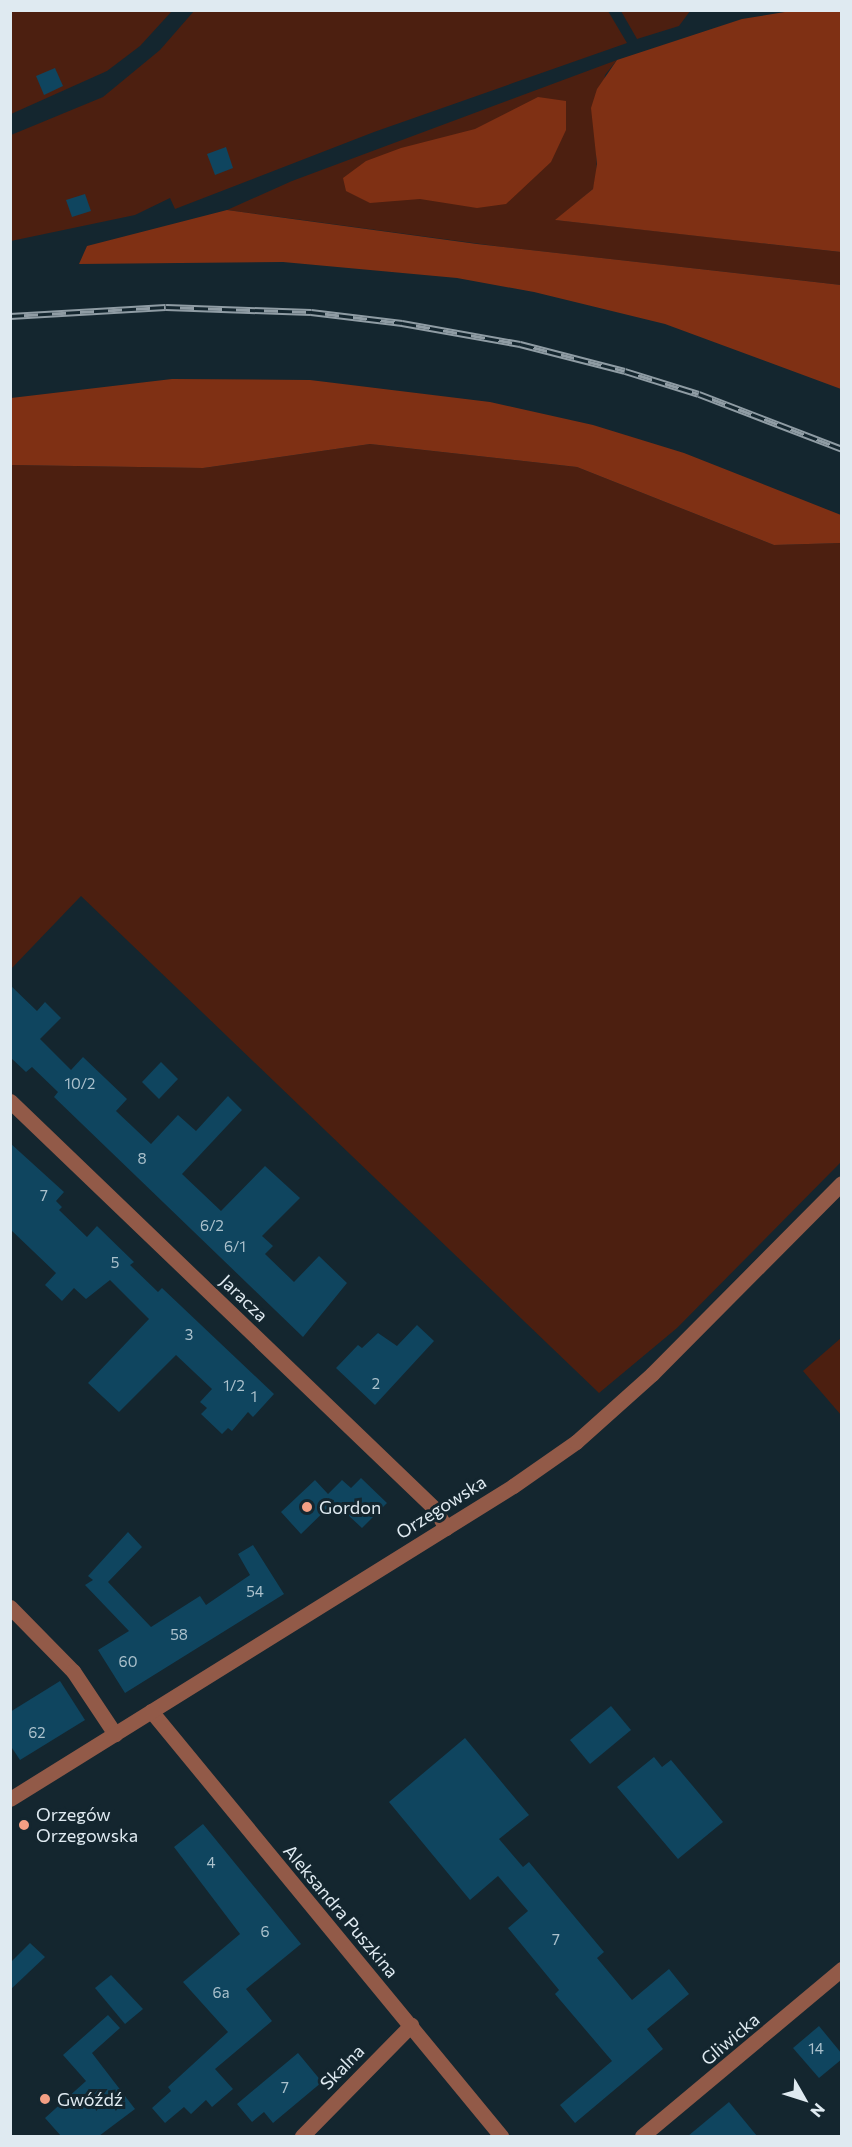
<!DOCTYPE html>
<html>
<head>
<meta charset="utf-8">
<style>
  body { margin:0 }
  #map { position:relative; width:852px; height:2147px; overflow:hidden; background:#14262f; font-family:Commissioner,sans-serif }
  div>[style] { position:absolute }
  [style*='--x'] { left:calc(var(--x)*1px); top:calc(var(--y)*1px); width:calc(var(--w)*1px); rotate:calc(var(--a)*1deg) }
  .green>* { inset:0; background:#4c1f10 }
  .forest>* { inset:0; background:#7f3014 }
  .building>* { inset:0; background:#0f455f }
  .minor>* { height:15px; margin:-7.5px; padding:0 7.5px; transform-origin:7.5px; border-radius:7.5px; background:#925a48 }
  .rail>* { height:7px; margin-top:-3.5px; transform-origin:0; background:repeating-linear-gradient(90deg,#14262f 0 14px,#8f9ca4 0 28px); box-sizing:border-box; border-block:2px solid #8f9ca4 }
  .dots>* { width:16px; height:16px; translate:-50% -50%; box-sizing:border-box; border:3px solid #14262f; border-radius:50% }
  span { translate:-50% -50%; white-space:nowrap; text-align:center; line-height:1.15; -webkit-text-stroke:6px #14262f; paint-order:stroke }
  .number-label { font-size:15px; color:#abc1cc }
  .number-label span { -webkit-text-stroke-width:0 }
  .street-label { font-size:18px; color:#dfeaf1 }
  .poi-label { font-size:18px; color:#dfeaf1 }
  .left { translate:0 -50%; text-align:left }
  .frame { position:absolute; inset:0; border:12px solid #dfeaf1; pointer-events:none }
  .north { position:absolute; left:774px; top:2069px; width:60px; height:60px; -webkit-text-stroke:4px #14262f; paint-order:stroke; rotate:129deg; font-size:16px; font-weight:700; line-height:24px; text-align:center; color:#dfeaf1 }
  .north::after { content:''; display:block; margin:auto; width:21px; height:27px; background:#dfeaf1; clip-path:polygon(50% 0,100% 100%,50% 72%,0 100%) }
</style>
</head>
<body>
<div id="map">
  <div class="green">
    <i style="clip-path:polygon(11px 11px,172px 11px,140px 46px,107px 71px,11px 114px)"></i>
    <i style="clip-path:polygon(194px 11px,608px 11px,627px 43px,374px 132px,175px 209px,170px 198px,135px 215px,11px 241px,11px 135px,103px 97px,160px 50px)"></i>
    <i style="clip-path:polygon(621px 11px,690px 11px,679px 26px,637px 39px)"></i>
    <i style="clip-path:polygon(617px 60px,605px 75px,596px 151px,597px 176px,593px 189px,556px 220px,841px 252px,841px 285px,503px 247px,227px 210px,292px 181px)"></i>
    <i style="clip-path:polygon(370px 444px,577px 467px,774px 545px,841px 543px,841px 1162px,677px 1328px,599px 1393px,81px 896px,11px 969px,11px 465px,203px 468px)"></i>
    <i style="clip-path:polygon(841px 1338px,841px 1415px,803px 1371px)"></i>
  </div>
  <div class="forest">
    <i style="clip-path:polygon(797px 10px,841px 11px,841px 252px,555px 220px,593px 189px,597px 164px,591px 108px,597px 89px,617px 60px,742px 19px)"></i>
    <i style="clip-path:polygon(538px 97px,566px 101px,566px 130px,551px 162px,506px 204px,477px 208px,420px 199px,370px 203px,346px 191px,343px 178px,366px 161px,401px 148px,475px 129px)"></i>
    <i style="clip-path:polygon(227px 210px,477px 244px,841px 285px,841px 389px,665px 324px,534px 292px,457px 278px,283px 262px,79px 264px,87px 246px)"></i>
    <i style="clip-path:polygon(172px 379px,310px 380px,490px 402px,593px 425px,684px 453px,841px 515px,841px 543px,774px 545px,577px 467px,370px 444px,203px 468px,11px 465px,11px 398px)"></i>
  </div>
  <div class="building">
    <i style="clip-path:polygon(55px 68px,63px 86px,44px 95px,36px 76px)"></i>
    <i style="clip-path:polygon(226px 147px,233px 168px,215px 175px,207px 154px)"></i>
    <i style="clip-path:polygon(85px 194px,91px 211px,72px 217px,66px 200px)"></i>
    <i style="clip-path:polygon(10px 985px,37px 1011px,45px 1002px,61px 1018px,40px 1039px,71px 1070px,83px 1057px,127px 1099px,116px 1111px,151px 1144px,178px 1115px,196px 1131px,228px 1096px,242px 1110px,182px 1174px,221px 1211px,265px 1166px,300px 1198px,262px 1236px,273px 1246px,265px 1254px,294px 1282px,319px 1256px,347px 1283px,303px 1337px,54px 1097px,58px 1092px,32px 1067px,26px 1072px,10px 1057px)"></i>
    <i style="clip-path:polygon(161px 1062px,178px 1079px,159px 1099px,142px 1082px)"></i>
    <i style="clip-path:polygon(10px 1143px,64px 1192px,56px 1201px,62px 1207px,59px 1210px,87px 1237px,97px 1226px,134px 1262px,130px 1265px,158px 1292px,162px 1288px,274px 1394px,253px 1417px,248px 1412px,232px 1431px,228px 1428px,222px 1434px,201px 1414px,207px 1408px,200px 1402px,212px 1389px,176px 1355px,119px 1412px,88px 1383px,149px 1319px,110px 1280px,86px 1299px,74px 1288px,62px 1301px,45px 1285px,56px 1273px,10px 1229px)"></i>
    <i style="clip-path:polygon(417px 1325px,434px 1341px,375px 1405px,336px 1368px,358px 1345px,362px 1348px,378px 1333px,397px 1346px)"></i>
    <i style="clip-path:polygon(361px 1478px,387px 1503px,362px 1528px,334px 1502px,301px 1534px,281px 1512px,315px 1480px,328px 1494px,342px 1480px,351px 1488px)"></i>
    <i style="clip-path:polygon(128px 1532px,142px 1547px,108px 1582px,151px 1627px,200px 1596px,206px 1605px,250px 1575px,238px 1554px,253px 1545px,284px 1594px,125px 1693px,98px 1650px,129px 1631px,85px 1585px,93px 1580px,88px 1576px)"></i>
    <i style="clip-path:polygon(60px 1681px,85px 1720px,20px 1760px,10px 1745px,10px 1712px)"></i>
    <i style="clip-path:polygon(611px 1706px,631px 1730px,590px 1764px,570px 1740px)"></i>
    <i style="clip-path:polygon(465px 1738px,529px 1815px,499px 1839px,523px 1867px,529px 1862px,604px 1952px,597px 1958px,632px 2000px,669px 1969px,689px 1994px,647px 2029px,663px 2049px,575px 2123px,560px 2105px,612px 2061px,555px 1994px,559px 1990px,508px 1928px,528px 1911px,498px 1876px,470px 1900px,389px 1802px)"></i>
    <i style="clip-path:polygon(654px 1757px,662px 1767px,671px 1760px,723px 1822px,678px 1859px,617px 1787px)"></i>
    <i style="clip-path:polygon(203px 1824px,301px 1944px,246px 1989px,272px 2021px,215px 2069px,233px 2089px,212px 2107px,206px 2100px,191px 2114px,184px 2107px,165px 2123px,152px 2108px,171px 2091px,168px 2087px,228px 2032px,183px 1982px,240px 1934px,174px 1847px)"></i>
    <i style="clip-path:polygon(30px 1943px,45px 1957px,10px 1990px,10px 1963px)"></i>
    <i style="clip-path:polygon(111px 1975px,143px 2009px,125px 2024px,95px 1988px)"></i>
    <i style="clip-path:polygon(108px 2015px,120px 2028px,92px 2053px,135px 2109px,99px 2136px,61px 2136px,45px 2118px,86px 2081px,63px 2055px)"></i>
    <i style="clip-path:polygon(819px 2026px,842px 2054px,842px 2059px,819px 2078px,793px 2048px)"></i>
    <i style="clip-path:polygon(298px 2053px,322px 2082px,273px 2123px,264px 2112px,252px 2122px,237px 2104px)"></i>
    <i style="clip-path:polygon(729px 2102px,757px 2136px,688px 2136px)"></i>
  </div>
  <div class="minor">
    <i style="--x:10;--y:1101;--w:589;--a:43.83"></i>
    <i style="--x:435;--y:1509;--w:22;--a:60"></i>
    <i style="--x:10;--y:1607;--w:90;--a:45.5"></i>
    <i style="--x:73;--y:1671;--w:76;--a:56.3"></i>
    <i style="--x:151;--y:1711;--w:551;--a:50.53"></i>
    <i style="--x:10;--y:1799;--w:592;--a:-31.89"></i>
    <i style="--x:513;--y:1486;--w:77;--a:-34.9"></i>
    <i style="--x:576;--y:1442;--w:102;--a:-41.8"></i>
    <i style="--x:652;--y:1374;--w:269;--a:-45.2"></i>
    <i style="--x:302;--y:2136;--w:156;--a:-45.5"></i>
    <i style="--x:642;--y:2136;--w:261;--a:-39.9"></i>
  </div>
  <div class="rail">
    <i style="--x:10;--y:316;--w:156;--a:-3.3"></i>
    <i style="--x:166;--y:307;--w:145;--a:2"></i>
    <i style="--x:311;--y:312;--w:92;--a:6.9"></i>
    <i style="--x:402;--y:323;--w:120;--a:10.1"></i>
    <i style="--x:520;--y:344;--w:108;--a:14.4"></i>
    <i style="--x:625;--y:371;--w:77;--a:17.3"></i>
    <i style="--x:699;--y:394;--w:153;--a:21"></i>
  </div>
  <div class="dots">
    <i style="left:307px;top:1507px;background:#f39f84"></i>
    <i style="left:24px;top:1825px;background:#f39f84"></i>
    <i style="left:45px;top:2099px;background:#f39f84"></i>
  </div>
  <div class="number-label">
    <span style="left:80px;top:1084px">10/2</span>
    <span style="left:142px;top:1159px">8</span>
    <span style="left:44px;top:1196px">7</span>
    <span style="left:212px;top:1226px">6/2</span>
    <span style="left:235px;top:1247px">6/1</span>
    <span style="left:115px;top:1263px">5</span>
    <span style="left:189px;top:1335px">3</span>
    <span style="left:376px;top:1384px">2</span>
    <span style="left:234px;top:1386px">1/2</span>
    <span style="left:254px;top:1397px">1</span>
    <span style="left:255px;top:1592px">54</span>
    <span style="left:179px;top:1635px">58</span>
    <span style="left:128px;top:1662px">60</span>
    <span style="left:37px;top:1733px">62</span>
    <span style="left:211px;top:1863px">4</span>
    <span style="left:265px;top:1932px">6</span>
    <span style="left:556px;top:1940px">7</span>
    <span style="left:221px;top:1993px">6a</span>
    <span style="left:816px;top:2049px">14</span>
    <span style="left:285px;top:2088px">7</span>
  </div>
  <div class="street-label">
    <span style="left:244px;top:1298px;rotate:44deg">Jaracza</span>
    <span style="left:441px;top:1507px;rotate:-32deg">Orzegowska</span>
    <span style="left:341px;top:1911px;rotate:50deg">Aleksandra Puszkina</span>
    <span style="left:730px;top:2039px;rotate:-40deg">Gliwicka</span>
    <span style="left:342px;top:2067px;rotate:-46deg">Skalna</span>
  </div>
  <div class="poi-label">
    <span class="left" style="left:319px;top:1507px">Gordon</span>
    <span class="left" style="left:36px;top:1825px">Orzegów<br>Orzegowska</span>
    <span class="left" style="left:57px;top:2099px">Gwóźdź</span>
  </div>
  <div class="frame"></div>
  <div class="north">N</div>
</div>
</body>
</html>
